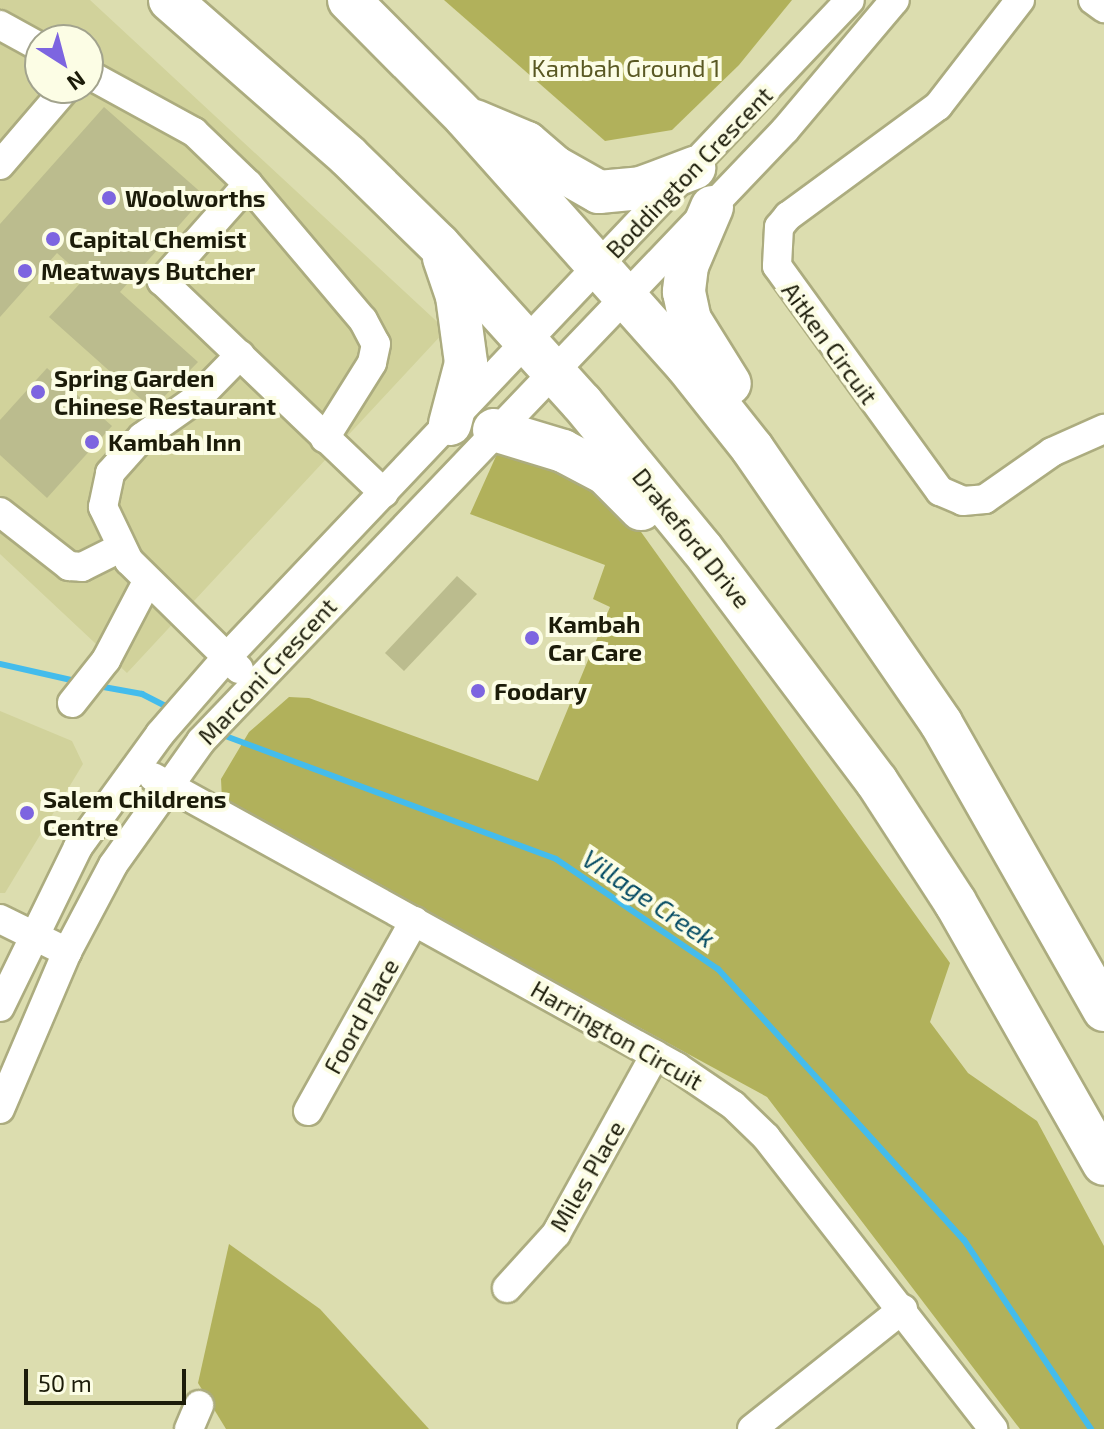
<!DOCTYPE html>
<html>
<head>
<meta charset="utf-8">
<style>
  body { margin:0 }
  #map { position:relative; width:1104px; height:1429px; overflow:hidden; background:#dcddaf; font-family:"Exo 2",sans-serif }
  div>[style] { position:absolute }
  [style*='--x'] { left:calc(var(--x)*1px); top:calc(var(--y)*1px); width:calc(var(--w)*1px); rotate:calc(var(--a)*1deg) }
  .built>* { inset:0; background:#d1d29b }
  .green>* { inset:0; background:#b1b15b }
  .stream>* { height:6px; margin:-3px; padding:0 3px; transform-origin:3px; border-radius:3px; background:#44bcec }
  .building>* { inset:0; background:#bbbc8e }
  .roads { filter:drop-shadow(2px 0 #acac7f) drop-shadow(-2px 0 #acac7f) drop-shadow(0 2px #acac7f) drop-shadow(0 -2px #acac7f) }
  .minor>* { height:28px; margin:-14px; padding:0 14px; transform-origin:14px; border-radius:14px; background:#fff }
  .highway>* { height:42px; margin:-21px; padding:0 21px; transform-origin:21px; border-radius:21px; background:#fff }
  .dots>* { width:22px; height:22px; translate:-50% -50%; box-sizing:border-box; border:4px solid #fcfde5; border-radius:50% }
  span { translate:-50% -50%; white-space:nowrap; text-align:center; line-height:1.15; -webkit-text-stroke:8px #fcfde5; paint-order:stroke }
  .park-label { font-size:24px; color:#5a5924 }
  .street-label { font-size:24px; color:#1c1c0a }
  .poi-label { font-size:24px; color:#1c1c0a; font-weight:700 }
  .left { translate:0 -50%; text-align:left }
  .water-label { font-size:26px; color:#054c64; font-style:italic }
  .north { position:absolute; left:24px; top:24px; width:80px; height:80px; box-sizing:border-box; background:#fcfde5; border:2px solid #a2a38d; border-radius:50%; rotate:144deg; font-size:22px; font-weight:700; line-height:32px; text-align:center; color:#1c1c0a }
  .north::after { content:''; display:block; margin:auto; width:28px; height:36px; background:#7d65e0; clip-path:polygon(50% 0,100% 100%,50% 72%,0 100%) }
  .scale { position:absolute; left:24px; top:1369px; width:162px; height:36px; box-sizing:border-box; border:4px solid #1c1c0a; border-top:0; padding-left:10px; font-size:24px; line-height:28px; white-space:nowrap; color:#1c1c0a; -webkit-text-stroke:6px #fcfde5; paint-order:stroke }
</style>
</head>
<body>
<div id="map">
  <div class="built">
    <i style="clip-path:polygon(evenodd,0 0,90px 0,446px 330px,127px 673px,0 554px,0 0,40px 40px,88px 40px,88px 88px,40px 88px,40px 40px)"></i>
    <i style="clip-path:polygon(0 711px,72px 741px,83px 764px,5px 893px,0 893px)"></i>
  </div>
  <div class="green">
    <i style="clip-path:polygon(444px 0,792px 0,739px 65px,672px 130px,605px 141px)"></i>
    <i style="clip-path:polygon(501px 445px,616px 497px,950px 963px,930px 1022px,968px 1073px,1037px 1121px,1104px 1246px,1104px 1429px,1020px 1429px,767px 1097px,222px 800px,221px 779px,249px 732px,289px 697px,309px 698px,538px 781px,610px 607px,593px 599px,605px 565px,470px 514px)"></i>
    <i style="clip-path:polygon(229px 1244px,320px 1309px,429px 1429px,226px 1429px,198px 1383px)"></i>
  </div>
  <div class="stream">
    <i style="--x:0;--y:664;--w:82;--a:12.7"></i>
    <i style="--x:98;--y:686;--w:45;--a:10.3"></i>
    <i style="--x:142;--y:694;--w:33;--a:27"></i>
    <i style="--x:220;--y:734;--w:358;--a:20.4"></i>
    <i style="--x:556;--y:859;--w:196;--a:34.2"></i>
    <i style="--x:718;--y:969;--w:366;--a:47.8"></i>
    <i style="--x:964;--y:1240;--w:228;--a:56.1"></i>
  </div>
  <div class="building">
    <i style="clip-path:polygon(104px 107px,205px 196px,120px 292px,198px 362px,152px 409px,49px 317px,85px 278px,57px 253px,0 317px,0 224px)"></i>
    <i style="clip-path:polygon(47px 368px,112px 426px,47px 498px,0 455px,0 420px)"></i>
    <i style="clip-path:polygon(457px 576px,477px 594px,404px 671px,385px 653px)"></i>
  </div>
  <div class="roads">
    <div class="minor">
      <i style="--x:1020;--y:0;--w:134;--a:127.7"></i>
      <i style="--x:938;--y:106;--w:186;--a:143.7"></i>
      <i style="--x:788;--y:216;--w:14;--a:129"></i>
      <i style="--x:779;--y:227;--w:39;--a:93"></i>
      <i style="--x:777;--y:266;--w:278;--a:54.1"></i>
      <i style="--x:940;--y:491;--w:25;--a:23"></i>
      <i style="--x:963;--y:501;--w:22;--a:-5"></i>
      <i style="--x:985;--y:499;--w:82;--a:-35"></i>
      <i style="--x:1052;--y:452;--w:57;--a:-23.9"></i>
      <i style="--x:1093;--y:0;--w:14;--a:36"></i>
      <i style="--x:0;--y:25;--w:46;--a:28.8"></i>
      <i style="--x:88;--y:74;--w:121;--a:28.7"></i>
      <i style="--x:194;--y:132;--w:75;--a:43.9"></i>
      <i style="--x:248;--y:184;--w:178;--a:49.8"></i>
      <i style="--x:363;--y:320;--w:27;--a:62"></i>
      <i style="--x:376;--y:344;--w:19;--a:102"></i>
      <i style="--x:372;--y:363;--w:89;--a:122.1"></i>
      <i style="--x:0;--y:165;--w:101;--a:-49.4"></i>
      <i style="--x:248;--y:184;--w:130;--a:131.6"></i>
      <i style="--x:162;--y:281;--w:307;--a:43.7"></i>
      <i style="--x:0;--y:512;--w:88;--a:38"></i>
      <i style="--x:69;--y:566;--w:13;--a:4"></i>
      <i style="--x:82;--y:567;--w:42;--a:-26.6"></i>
      <i style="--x:239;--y:669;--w:154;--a:-135.5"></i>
      <i style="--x:129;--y:561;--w:60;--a:-115.7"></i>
      <i style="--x:103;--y:507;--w:35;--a:-78"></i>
      <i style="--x:110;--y:473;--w:48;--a:-48.4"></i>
      <i style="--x:142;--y:437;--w:70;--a:-35.1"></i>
      <i style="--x:199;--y:397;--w:59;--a:-45.7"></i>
      <i style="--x:72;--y:703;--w:55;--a:-51.7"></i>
      <i style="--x:106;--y:660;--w:90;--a:-62.3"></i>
      <i style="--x:153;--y:777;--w:599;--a:28.96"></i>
      <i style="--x:677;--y:1067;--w:68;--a:34.2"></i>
      <i style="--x:733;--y:1105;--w:46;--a:44.1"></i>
      <i style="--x:766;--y:1137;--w:370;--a:52.1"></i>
      <i style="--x:0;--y:919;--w:75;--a:26.2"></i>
      <i style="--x:0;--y:1007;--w:178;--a:-64"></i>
      <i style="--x:78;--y:847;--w:140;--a:-54"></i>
      <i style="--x:160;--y:734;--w:102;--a:-49"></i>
      <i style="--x:227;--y:657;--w:905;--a:-46.52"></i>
      <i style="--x:0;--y:1109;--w:171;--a:-66.9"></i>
      <i style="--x:67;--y:952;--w:98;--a:-62.1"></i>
      <i style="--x:113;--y:865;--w:152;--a:-54.6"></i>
      <i style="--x:201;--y:741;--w:845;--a:-46.29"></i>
      <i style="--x:785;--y:130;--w:170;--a:-49.8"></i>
      <i style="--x:308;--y:1111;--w:218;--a:-60.8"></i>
      <i style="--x:507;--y:1288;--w:73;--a:-47.8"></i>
      <i style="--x:556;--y:1234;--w:205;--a:-61.1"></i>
      <i style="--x:189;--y:1429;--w:26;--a:-67"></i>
      <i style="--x:752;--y:1429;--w:193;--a:-38.5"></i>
    </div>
    <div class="highway">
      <i style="--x:170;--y:0;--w:237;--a:41.2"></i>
      <i style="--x:348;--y:156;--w:127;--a:44.4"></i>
      <i style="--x:439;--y:245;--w:213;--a:47.9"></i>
      <i style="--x:582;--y:403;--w:189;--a:50.6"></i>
      <i style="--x:702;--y:549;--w:291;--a:53.1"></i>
      <i style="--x:877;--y:782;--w:143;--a:57"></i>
      <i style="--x:955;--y:902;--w:301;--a:60.4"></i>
      <i style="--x:349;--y:0;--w:166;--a:45.2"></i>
      <i style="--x:466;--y:118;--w:332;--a:48.3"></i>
      <i style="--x:687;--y:366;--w:105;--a:51.6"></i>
      <i style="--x:752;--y:448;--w:334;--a:55.5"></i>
      <i style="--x:941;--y:723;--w:330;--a:60.4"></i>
      <i style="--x:475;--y:121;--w:56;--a:22.9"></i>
      <i style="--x:527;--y:143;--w:35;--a:41"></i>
      <i style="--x:553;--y:166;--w:53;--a:29.5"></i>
      <i style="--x:599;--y:192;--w:42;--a:-5.4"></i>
      <i style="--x:641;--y:188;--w:57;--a:-20.7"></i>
      <i style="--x:712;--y:207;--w:64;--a:113"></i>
      <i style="--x:687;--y:266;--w:26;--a:97"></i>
      <i style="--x:684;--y:292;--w:29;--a:78"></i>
      <i style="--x:690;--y:320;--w:75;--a:58"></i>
      <i style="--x:444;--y:258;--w:40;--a:71.1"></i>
      <i style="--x:457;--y:296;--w:68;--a:82.3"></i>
      <i style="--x:466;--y:363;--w:63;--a:104.7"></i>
      <i style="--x:494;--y:430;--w:72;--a:16.9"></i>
      <i style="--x:563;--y:451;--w:47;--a:27.6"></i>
      <i style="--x:605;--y:473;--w:51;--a:45"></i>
    </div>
  </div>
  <div class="dots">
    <i style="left:109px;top:198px;background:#7d65e0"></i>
    <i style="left:53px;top:239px;background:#7d65e0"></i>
    <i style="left:25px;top:271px;background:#7d65e0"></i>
    <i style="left:38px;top:392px;background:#7d65e0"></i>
    <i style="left:92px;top:442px;background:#7d65e0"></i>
    <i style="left:532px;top:638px;background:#7d65e0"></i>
    <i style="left:478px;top:691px;background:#7d65e0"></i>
    <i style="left:27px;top:813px;background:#7d65e0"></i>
  </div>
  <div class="park-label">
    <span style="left:626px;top:68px">Kambah Ground 1</span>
  </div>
  <div class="street-label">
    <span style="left:689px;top:172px;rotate:-46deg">Boddington Crescent</span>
    <span style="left:830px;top:343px;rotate:54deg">Aitken Circuit</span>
    <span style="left:692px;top:538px;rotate:51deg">Drakeford Drive</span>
    <span style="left:267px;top:671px;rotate:-47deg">Marconi Crescent</span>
    <span style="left:361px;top:1016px;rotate:-61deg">Foord Place</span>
    <span style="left:617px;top:1035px;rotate:30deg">Harrington Circuit</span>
    <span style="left:587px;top:1176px;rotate:-60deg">Miles Place</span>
  </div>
  <div class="poi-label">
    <span class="left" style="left:125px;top:198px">Woolworths</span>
    <span class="left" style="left:69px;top:239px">Capital Chemist</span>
    <span class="left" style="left:41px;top:271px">Meatways Butcher</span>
    <span class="left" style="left:54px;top:392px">Spring Garden<br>Chinese Restaurant</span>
    <span class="left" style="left:108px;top:442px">Kambah Inn</span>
    <span class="left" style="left:548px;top:638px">Kambah<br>Car Care</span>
    <span class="left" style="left:494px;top:691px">Foodary</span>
    <span class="left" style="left:43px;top:813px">Salem Childrens<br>Centre</span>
  </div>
  <div class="water-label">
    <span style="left:649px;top:898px;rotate:34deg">Village Creek</span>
  </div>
  <div class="north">N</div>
  <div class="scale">50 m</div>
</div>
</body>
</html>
